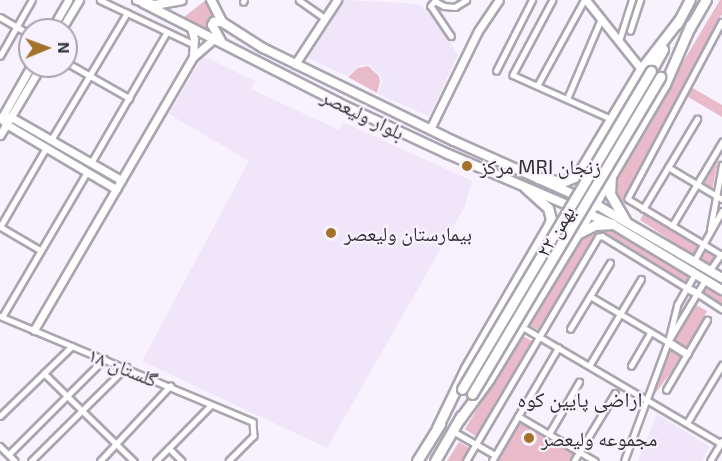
<!DOCTYPE html>
<html>
<head>
<meta charset="utf-8">
<style>
  body { margin:0 }
  #map { position:relative; width:722px; height:461px; overflow:hidden; background:#f7f2fe; font-family:"Exo 2","Noto Naskh Arabic",sans-serif }
  div>[style] { position:absolute }
  [style*='--x'] { left:calc(var(--x)*1px); top:calc(var(--y)*1px); width:calc(var(--w)*1px); rotate:calc(var(--a)*1deg) }
  .built>* { inset:0; background:#efe6fa }
  .green>* { inset:0; background:#e9bac9 }
  .roads { filter:drop-shadow(2px 0 #aaa5b0) drop-shadow(-2px 0 #aaa5b0) drop-shadow(0 2px #aaa5b0) drop-shadow(0 -2px #aaa5b0) }
  .street>* { height:4.5px; margin:-2.25px; padding:0 2.25px; transform-origin:2.25px; border-radius:2.25px; background:#fff }
  .secondary>* { height:7px; margin:-3.5px; padding:0 3.5px; transform-origin:3.5px; border-radius:3.5px; background:#fff }
  .primary>* { height:8px; margin:-4px; padding:0 4px; transform-origin:4px; border-radius:4px; background:#fff }
  .highway>* { height:9px; margin:-4.5px; padding:0 4.5px; transform-origin:4.5px; border-radius:4.5px; background:#fff }
  .bridges { filter:drop-shadow(2px 0 #aaa5b0) drop-shadow(-2px 0 #aaa5b0) drop-shadow(0 2px #aaa5b0) drop-shadow(0 -2px #aaa5b0) }
  .highway-bridge>* { height:9px; margin:-4.5px; padding:0 4.5px; transform-origin:4.5px; border-radius:4.5px; background:#fff }
  .dots>* { width:16px; height:16px; translate:-50% -50%; box-sizing:border-box; border:3px solid #f7f2fe; border-radius:50% }
  span { translate:-50% -50%; white-space:nowrap; text-align:center; line-height:1.15; -webkit-text-stroke:4.5px #f7f2fe; paint-order:stroke }
  .street-label { font-size:20px; color:#312f34 }
  .poi-label { font-size:20px; color:#312f34 }
  .left { translate:0 -50%; text-align:left }
  .neighbourhood-label { font-size:21px; color:#312f34 }
  .north { position:absolute; left:18px; top:18px; width:60px; height:60px; box-sizing:border-box; background:#f7f2fe; border:2px solid #a8a4ad; border-radius:50%; rotate:89deg; font-size:16px; font-weight:700; line-height:24px; text-align:center; color:#312f34 }
  .north::after { content:''; display:block; margin:auto; width:21px; height:27px; background:#a47229; clip-path:polygon(50% 0,100% 100%,50% 72%,0 100%) }
</style>
</head>
<body>
<div id="map">
  <div class="built">
    <i style="clip-path:polygon(341px 0,404px 3px,422px 6px,433px 18px,458px 55px,429px 116px,378px 94px,382px 82px,381px 76px,370px 65px,361px 65px,347px 76px,306px 57px)"></i>
    <i style="clip-path:polygon(203px 56px,255px 81px,251px 89px,339px 130px,343px 122px,472px 181px,464px 208px,327px 448px,142px 361px,249px 161px,169px 114px)"></i>
    <i style="clip-path:polygon(657px 414px,710px 447px,701px 461px,638px 461px)"></i>
  </div>
  <div class="green">
    <i style="clip-path:polygon(206px 0,214px 17px,206px 22px,211px 31px,184px 17px)"></i>
    <i style="clip-path:polygon(720px 0,722px 0,722px 14px,622px 204px,617px 193px,618px 171px)"></i>
    <i style="clip-path:polygon(368px 66px,379px 76px,380px 82px,377px 93px,348px 77px,358px 68px)"></i>
    <i style="clip-path:polygon(689px 86px,722px 105px,722px 117px,685px 95px)"></i>
    <i style="clip-path:polygon(14px 123px,110px 178px,109px 181px,13px 126px)"></i>
    <i style="clip-path:polygon(720px 153px,712px 190px,702px 183px)"></i>
    <i style="clip-path:polygon(596px 208px,722px 282px,722px 286px,593px 212px)"></i>
    <i style="clip-path:polygon(645px 211px,699px 245px,693px 255px,640px 220px)"></i>
    <i style="clip-path:polygon(606px 229px,617px 232px,689px 276px,686px 283px,602px 234px,595px 235px,540px 331px,528px 324px,575px 244px,590px 233px,595px 235px)"></i>
    <i style="clip-path:polygon(704px 248px,716px 255px,710px 265px,698px 258px)"></i>
    <i style="clip-path:polygon(706px 285px,722px 295px,722px 305px,701px 293px)"></i>
    <i style="clip-path:polygon(694px 304px,707px 311px,687px 350px,672px 342px)"></i>
    <i style="clip-path:polygon(522px 335px,533px 342px,477px 437px,465px 429px)"></i>
    <i style="clip-path:polygon(672px 348px,684px 355px,654px 395px,671px 348px)"></i>
    <i style="clip-path:polygon(520px 421px,575px 454px,571px 461px,497px 461px)"></i>
    <i style="clip-path:polygon(459px 442px,471px 449px,463px 461px,447px 461px)"></i>
  </div>
  <div class="roads">
    <div class="street">
      <i style="--x:100;--y:0;--w:103;--a:25.3"></i>
      <i style="--x:299;--y:0;--w:32;--a:35"></i>
      <i style="--x:436;--y:0;--w:8;--a:130"></i>
      <i style="--x:431;--y:6;--w:36;--a:56"></i>
      <i style="--x:553;--y:0;--w:85;--a:118.1"></i>
      <i style="--x:513;--y:75;--w:103;--a:24.1"></i>
      <i style="--x:435;--y:1;--w:10;--a:29"></i>
      <i style="--x:444;--y:6;--w:11;--a:5"></i>
      <i style="--x:455;--y:7;--w:13;--a:-32"></i>
      <i style="--x:243;--y:2;--w:2;--a:-63"></i>
      <i style="--x:0;--y:17;--w:34;--a:30"></i>
      <i style="--x:722;--y:22;--w:200;--a:118"></i>
      <i style="--x:628;--y:199;--w:109;--a:30.8"></i>
      <i style="--x:630;--y:31;--w:33;--a:-72"></i>
      <i style="--x:619;--y:41;--w:43;--a:-72.4"></i>
      <i style="--x:0;--y:56;--w:64;--a:-60.3"></i>
      <i style="--x:66;--y:62;--w:73;--a:29.7"></i>
      <i style="--x:496;--y:71;--w:80;--a:-63.1"></i>
      <i style="--x:537;--y:86;--w:98;--a:-61.3"></i>
      <i style="--x:567;--y:99;--w:87;--a:-67"></i>
      <i style="--x:51;--y:140;--w:148;--a:-59.1"></i>
      <i style="--x:91;--y:163;--w:151;--a:-59.9"></i>
      <i style="--x:668;--y:167;--w:63;--a:30.7"></i>
      <i style="--x:643;--y:209;--w:105;--a:-59"></i>
      <i style="--x:672;--y:226;--w:98;--a:-59.2"></i>
      <i style="--x:710;--y:230;--w:66;--a:-79.5"></i>
      <i style="--x:41;--y:251;--w:48;--a:-149.7"></i>
      <i style="--x:0;--y:227;--w:91;--a:-59.8"></i>
      <i style="--x:694;--y:261;--w:57;--a:-60.8"></i>
      <i style="--x:710;--y:270;--w:19;--a:-55"></i>
      <i style="--x:697;--y:293;--w:30;--a:33"></i>
      <i style="--x:590;--y:296;--w:91;--a:30.5"></i>
      <i style="--x:0;--y:316;--w:274;--a:22.7"></i>
      <i style="--x:253;--y:422;--w:14;--a:86"></i>
      <i style="--x:254;--y:436;--w:35;--a:135"></i>
      <i style="--x:2;--y:317;--w:168;--a:-59.6"></i>
      <i style="--x:526;--y:329;--w:227;--a:30.4"></i>
      <i style="--x:570;--y:329;--w:77;--a:-58.8"></i>
      <i style="--x:669;--y:340;--w:70;--a:-59"></i>
      <i style="--x:589;--y:366;--w:101;--a:-59.1"></i>
      <i style="--x:631;--y:366;--w:39;--a:-60"></i>
      <i style="--x:44;--y:373;--w:126;--a:44.4"></i>
      <i style="--x:666;--y:390;--w:81;--a:-59.6"></i>
      <i style="--x:0;--y:416;--w:100;--a:-44.2"></i>
      <i style="--x:518;--y:416;--w:89;--a:30.3"></i>
      <i style="--x:687;--y:423;--w:68;--a:-58.9"></i>
      <i style="--x:453;--y:431;--w:48;--a:29.7"></i>
      <i style="--x:549;--y:434;--w:60;--a:-60"></i>
      <i style="--x:0;--y:446;--w:21;--a:45"></i>
      <i style="--x:169;--y:448;--w:18;--a:45"></i>
      <i style="--x:10;--y:453;--w:133;--a:-45"></i>
      <i style="--x:31;--y:461;--w:134;--a:-44.7"></i>
      <i style="--x:100;--y:461;--w:103;--a:-47"></i>
      <i style="--x:156;--y:461;--w:78;--a:-45.5"></i>
      <i style="--x:466;--y:461;--w:260;--a:-59.5"></i>
      <i style="--x:598;--y:237;--w:4;--a:-14"></i>
      <i style="--x:602;--y:236;--w:100;--a:31.5"></i>
      <i style="--x:492;--y:461;--w:131;--a:-59.7"></i>
      <i style="--x:574;--y:461;--w:79;--a:-58.9"></i>
      <i style="--x:624;--y:461;--w:127;--a:-69.7"></i>
      <i style="--x:668;--y:342;--w:38;--a:-76"></i>
      <i style="--x:677;--y:305;--w:36;--a:-60"></i>
      <i style="--x:710;--y:461;--w:23;--a:-59"></i>
    </div>
    <div class="secondary">
      <i style="--x:586;--y:0;--w:88;--a:51.4"></i>
      <i style="--x:51;--y:30;--w:34;--a:-60"></i>
      <i style="--x:61;--y:30;--w:35;--a:-59"></i>
      <i style="--x:193;--y:57;--w:28;--a:-41"></i>
      <i style="--x:295;--y:64;--w:77;--a:-56.7"></i>
      <i style="--x:0;--y:117;--w:9;--a:49"></i>
      <i style="--x:6;--y:124;--w:128;--a:30.6"></i>
      <i style="--x:1;--y:117;--w:10;--a:0"></i>
      <i style="--x:11;--y:117;--w:127;--a:29.8"></i>
      <i style="--x:1;--y:119;--w:61;--a:-60.5"></i>
      <i style="--x:430;--y:129;--w:109;--a:-63.9"></i>
      <i style="--x:478;--y:31;--w:37;--a:-56"></i>
      <i style="--x:0;--y:135;--w:80;--a:-59.3"></i>
      <i style="--x:687;--y:288;--w:11;--a:27"></i>
      <i style="--x:34;--y:330;--w:316;--a:-59.8"></i>
      <i style="--x:193;--y:57;--w:18;--a:-87"></i>
      <i style="--x:194;--y:39;--w:11;--a:-105"></i>
      <i style="--x:668;--y:342;--w:22;--a:32"></i>
    </div>
    <div class="primary">
      <i style="--x:137;--y:0;--w:19;--a:16"></i>
      <i style="--x:155;--y:5;--w:27;--a:-10"></i>
      <i style="--x:211;--y:0;--w:25;--a:63"></i>
      <i style="--x:222;--y:22;--w:49;--a:32.4"></i>
      <i style="--x:263;--y:48;--w:212;--a:26"></i>
      <i style="--x:454;--y:141;--w:154;--a:24.1"></i>
      <i style="--x:595;--y:204;--w:147;--a:30.2"></i>
      <i style="--x:143;--y:3;--w:220;--a:27"></i>
      <i style="--x:339;--y:103;--w:120;--a:25.1"></i>
      <i style="--x:448;--y:154;--w:178;--a:23.1"></i>
      <i style="--x:612;--y:224;--w:128;--a:31"></i>
      <i style="--x:221;--y:41;--w:18;--a:-119"></i>
      <i style="--x:212;--y:25;--w:4;--a:-56"></i>
      <i style="--x:214;--y:22;--w:8;--a:0"></i>
    </div>
    <div class="highway">
      <i style="--x:677;--y:24;--w:27;--a:-62"></i>
      <i style="--x:689;--y:29;--w:34;--a:-60"></i>
      <i style="--x:651;--y:71;--w:25;--a:-61"></i>
      <i style="--x:538;--y:178;--w:24;--a:9"></i>
      <i style="--x:562;--y:182;--w:16;--a:-22"></i>
      <i style="--x:577;--y:176;--w:125;--a:-59.1"></i>
      <i style="--x:641;--y:69;--w:62;--a:-52.2"></i>
      <i style="--x:625;--y:220;--w:30;--a:-120"></i>
      <i style="--x:610;--y:194;--w:18;--a:-87"></i>
      <i style="--x:611;--y:176;--w:107;--a:-59.6"></i>
      <i style="--x:665;--y:84;--w:65;--a:-66.6"></i>
      <i style="--x:578;--y:232;--w:61;--a:-59.7"></i>
      <i style="--x:459;--y:420;--w:51;--a:-53.8"></i>
      <i style="--x:489;--y:379;--w:170;--a:-58.7"></i>
      <i style="--x:577;--y:234;--w:20;--a:-27"></i>
      <i style="--x:595;--y:225;--w:17;--a:-3"></i>
      <i style="--x:437;--y:428;--w:67;--a:-64.2"></i>
      <i style="--x:466;--y:368;--w:165;--a:-59.9"></i>
      <i style="--x:549;--y:225;--w:6;--a:-72"></i>
      <i style="--x:551;--y:219;--w:11;--a:-105"></i>
      <i style="--x:548;--y:208;--w:30;--a:-138"></i>
      <i style="--x:417;--y:461;--w:44;--a:-58.1"></i>
      <i style="--x:435;--y:461;--w:52;--a:-60"></i>
    </div>
  </div>
  <div class="bridges">
    <div class="highway-bridge">
      <i style="--x:462;--y:389;--w:370;--a:-59.3"></i>
      <i style="--x:472;--y:394;--w:369;--a:-59.3"></i>
    </div>
  </div>
  <div class="dots">
    <i style="left:467px;top:166px;background:#a47229"></i>
    <i style="left:331px;top:233px;background:#a47229"></i>
    <i style="left:529px;top:438px;background:#a47229"></i>
  </div>
  <div class="street-label">
    <span style="left:363px;top:114px;rotate:26deg">بلوار ولیعصر</span>
    <span style="left:555px;top:231px;rotate:-59deg">۲۲ بهمن</span>
    <span style="left:123px;top:367px;rotate:22deg">گلستان ۱۸</span>
  </div>
  <div class="poi-label">
    <span class="left" style="left:480px;top:166px">مرکز MRI زنجان</span>
    <span class="left" style="left:344px;top:233px">بیمارستان ولیعصر</span>
    <span class="left" style="left:541px;top:438px">مجموعه ولیعصر</span>
  </div>
  <div class="neighbourhood-label">
    <span style="left:580px;top:399px">اراضی پایین کوه</span>
  </div>
  <div class="north">N</div>
</div>
</body>
</html>
